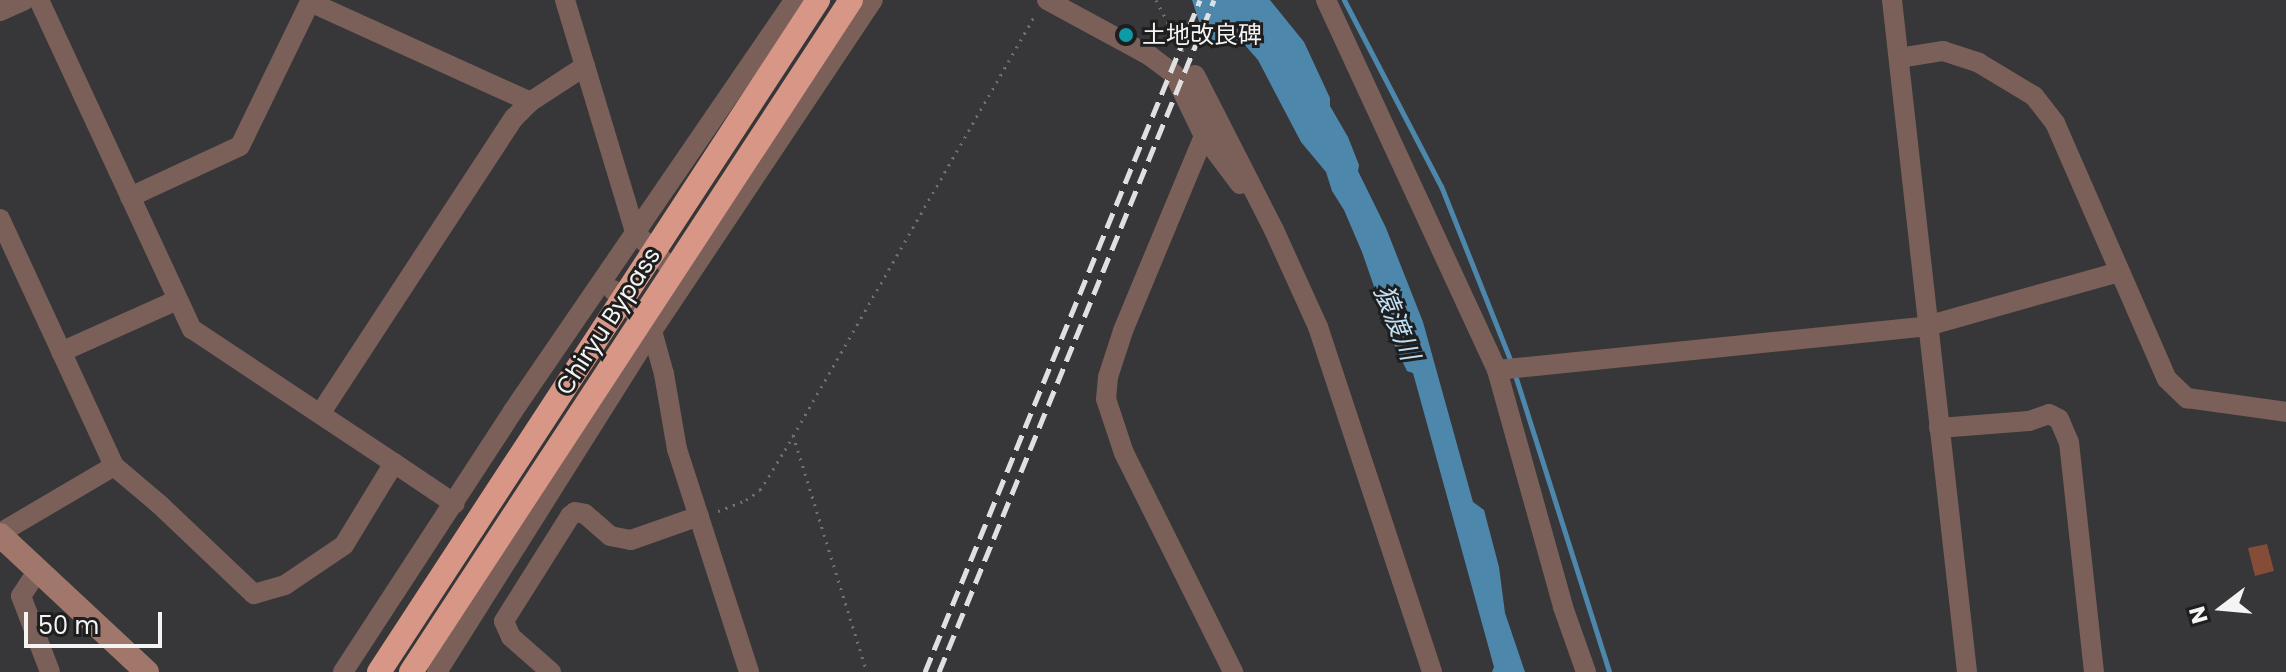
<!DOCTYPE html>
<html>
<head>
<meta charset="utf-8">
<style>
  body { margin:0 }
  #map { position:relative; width:2286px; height:672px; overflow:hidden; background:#373638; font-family:Poppins,"Noto Sans JP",sans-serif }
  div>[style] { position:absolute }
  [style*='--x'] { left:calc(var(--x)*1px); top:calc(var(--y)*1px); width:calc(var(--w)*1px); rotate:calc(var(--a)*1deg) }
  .water>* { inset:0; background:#4d87ac }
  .stream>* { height:5px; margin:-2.5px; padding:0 2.5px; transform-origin:2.5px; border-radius:2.5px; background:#4d87ac }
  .building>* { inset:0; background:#854d38 }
  .path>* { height:3px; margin-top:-1.5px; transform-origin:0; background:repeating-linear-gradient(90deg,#706f71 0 2px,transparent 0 8px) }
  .street>* { height:20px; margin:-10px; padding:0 10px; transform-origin:10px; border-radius:10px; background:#7b6059 }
  .secondary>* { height:24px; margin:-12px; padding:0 12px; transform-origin:12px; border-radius:12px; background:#a1776b }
  .rail>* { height:5px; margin-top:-2.5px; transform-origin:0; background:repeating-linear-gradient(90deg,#e0e0e1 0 16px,transparent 0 24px) }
  .highway-bridge>* { height:24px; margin:-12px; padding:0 12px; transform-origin:12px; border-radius:12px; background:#d89786 }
  .dots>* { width:22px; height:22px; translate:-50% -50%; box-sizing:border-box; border:4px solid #1e1e1f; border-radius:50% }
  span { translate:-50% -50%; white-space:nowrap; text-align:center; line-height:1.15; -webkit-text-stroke:6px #1e1e1f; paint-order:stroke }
  .poi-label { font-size:24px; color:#f4f4f5 }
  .left { translate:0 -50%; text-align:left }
  .street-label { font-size:24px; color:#f4f4f5 }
  .water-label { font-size:26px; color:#c0e0f6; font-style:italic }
  .north { position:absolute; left:2182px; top:568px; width:80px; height:80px; -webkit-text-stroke:6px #1e1e1f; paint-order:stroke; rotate:254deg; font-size:22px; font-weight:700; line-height:32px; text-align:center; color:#f4f4f5 }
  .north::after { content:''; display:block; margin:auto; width:28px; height:36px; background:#f4f4f5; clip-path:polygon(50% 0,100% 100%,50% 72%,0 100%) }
  .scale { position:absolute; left:24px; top:612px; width:138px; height:36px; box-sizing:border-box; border:4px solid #f4f4f5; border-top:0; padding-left:10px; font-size:24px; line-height:28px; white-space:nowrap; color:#f4f4f5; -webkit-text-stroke:6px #1e1e1f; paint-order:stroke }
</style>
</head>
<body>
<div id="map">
  <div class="water">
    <i style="clip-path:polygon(1192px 0,1270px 0,1304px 42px,1330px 98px,1330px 106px,1348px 137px,1359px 165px,1358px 171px,1386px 228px,1423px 322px,1473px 502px,1484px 510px,1499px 567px,1505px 613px,1525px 672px,1492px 672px,1494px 667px,1413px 373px,1407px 371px,1394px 344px,1362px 252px,1344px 210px,1332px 191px,1326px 172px,1301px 142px,1258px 60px,1243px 43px,1231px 39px,1206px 43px)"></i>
  </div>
  <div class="stream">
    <i style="--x:1344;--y:0;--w:210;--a:62.5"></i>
    <i style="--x:1441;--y:186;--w:189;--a:68.3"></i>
    <i style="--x:1515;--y:375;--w:312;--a:72.4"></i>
  </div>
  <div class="building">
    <i style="clip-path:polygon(2267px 544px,2274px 571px,2255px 576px,2248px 548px)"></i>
  </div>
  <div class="path">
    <i style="--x:1156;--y:0;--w:64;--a:62.2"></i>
    <i style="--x:793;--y:435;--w:248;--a:72.7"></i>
    <i style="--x:718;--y:511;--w:30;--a:-21"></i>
    <i style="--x:746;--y:500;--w:17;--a:-36"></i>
    <i style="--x:760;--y:490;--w:47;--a:-58"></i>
    <i style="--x:785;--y:450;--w:502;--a:-60.11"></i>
  </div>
  <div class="street">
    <i style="--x:39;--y:0;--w:363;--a:65.1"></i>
    <i style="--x:192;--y:329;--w:242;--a:33.6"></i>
    <i style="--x:565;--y:0;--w:242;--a:73.2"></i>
    <i style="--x:635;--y:232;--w:69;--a:45"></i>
    <i style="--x:1047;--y:0;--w:117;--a:28.5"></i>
    <i style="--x:1150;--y:56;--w:30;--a:37"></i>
    <i style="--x:1174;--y:74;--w:69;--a:64.2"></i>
    <i style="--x:1204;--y:136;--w:211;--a:112.6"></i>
    <i style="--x:1123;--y:331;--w:48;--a:108.1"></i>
    <i style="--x:1108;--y:377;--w:22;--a:95"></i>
    <i style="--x:1106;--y:399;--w:57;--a:71.6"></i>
    <i style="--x:1124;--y:453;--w:245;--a:63.5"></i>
    <i style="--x:1326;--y:0;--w:408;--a:65.2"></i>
    <i style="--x:1497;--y:370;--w:246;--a:74.4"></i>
    <i style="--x:1563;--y:607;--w:69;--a:70.5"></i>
    <i style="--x:1892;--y:0;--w:676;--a:83.63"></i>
    <i style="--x:0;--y:11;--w:27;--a:-24"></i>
    <i style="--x:1899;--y:58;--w:45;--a:-9"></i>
    <i style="--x:1943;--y:51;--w:38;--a:18"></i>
    <i style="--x:1979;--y:63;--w:64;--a:31"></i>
    <i style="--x:2034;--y:96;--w:34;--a:52"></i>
    <i style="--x:2055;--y:123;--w:279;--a:66.4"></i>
    <i style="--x:2167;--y:379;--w:28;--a:44"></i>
    <i style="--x:2187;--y:398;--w:100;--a:8"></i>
    <i style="--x:1195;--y:75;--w:174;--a:63"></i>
    <i style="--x:1274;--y:230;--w:107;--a:65.6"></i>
    <i style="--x:1318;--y:327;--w:363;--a:71.7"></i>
    <i style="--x:1204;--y:136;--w:60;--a:53.1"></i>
    <i style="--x:130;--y:197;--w:121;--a:-24.9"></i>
    <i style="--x:240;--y:146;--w:160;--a:-64.1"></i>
    <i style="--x:310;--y:2;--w:242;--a:24.4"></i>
    <i style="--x:530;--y:102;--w:66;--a:-33.2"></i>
    <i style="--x:0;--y:219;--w:272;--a:65.2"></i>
    <i style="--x:114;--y:466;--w:59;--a:40.2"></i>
    <i style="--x:159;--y:504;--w:131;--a:43.5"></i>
    <i style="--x:254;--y:594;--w:32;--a:-16"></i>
    <i style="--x:285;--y:585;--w:71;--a:-34.1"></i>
    <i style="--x:344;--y:545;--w:96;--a:-58.6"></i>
    <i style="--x:394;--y:463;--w:73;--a:33.9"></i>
    <i style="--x:613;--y:290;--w:57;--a:46.4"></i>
    <i style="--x:652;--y:331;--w:45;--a:74.4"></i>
    <i style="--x:664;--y:374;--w:76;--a:80.2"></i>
    <i style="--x:677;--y:449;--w:234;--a:72.1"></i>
    <i style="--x:61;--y:352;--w:127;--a:-24.1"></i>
    <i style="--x:1497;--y:370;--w:432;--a:-5.8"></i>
    <i style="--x:1927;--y:326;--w:199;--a:-15.7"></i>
    <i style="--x:320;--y:414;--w:354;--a:-56.8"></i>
    <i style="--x:514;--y:118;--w:23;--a:-45"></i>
    <i style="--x:1939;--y:428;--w:90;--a:-4.4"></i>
    <i style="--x:2029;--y:421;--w:21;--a:-19"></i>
    <i style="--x:2049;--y:414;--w:11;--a:27"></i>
    <i style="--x:2059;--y:419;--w:25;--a:67"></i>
    <i style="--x:2069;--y:442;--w:231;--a:83.8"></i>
    <i style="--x:0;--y:533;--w:132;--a:-30.4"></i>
    <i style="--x:38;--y:570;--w:31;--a:123"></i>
    <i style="--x:21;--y:596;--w:81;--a:69.1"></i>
    <i style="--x:343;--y:672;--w:311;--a:-56.9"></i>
    <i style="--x:513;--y:411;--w:498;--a:-55.6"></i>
    <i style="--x:437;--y:672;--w:403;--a:-57.8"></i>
    <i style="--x:652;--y:331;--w:398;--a:-56.3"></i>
    <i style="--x:551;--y:672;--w:53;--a:-138.8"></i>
    <i style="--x:511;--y:637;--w:17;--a:-114"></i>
    <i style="--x:504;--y:621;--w:124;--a:-57.8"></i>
    <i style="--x:570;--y:516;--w:6;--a:-39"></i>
    <i style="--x:575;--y:512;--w:10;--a:11"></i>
    <i style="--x:585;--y:514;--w:33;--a:41"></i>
    <i style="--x:610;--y:536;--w:21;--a:11"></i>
    <i style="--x:631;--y:540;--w:72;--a:-19.4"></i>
  </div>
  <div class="secondary">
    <i style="--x:0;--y:535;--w:201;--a:43"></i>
  </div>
  <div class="rail">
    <i style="--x:925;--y:672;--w:726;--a:-67.74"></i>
    <i style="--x:939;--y:672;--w:726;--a:-67.74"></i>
  </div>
  <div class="highway-bridge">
    <i style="--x:379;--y:672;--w:803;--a:-56.84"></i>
    <i style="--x:411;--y:672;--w:803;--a:-56.78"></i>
  </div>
  <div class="dots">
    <i style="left:1126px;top:35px;background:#0f9aa8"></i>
  </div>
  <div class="poi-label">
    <span class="left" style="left:1142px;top:35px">土地改良碑</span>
  </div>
  <div class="street-label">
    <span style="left:608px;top:321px;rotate:-57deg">Chiryu Bypass</span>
  </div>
  <div class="water-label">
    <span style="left:1396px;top:323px;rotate:68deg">猿渡川</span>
  </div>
  <div class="north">N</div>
  <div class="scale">50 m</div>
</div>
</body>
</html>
